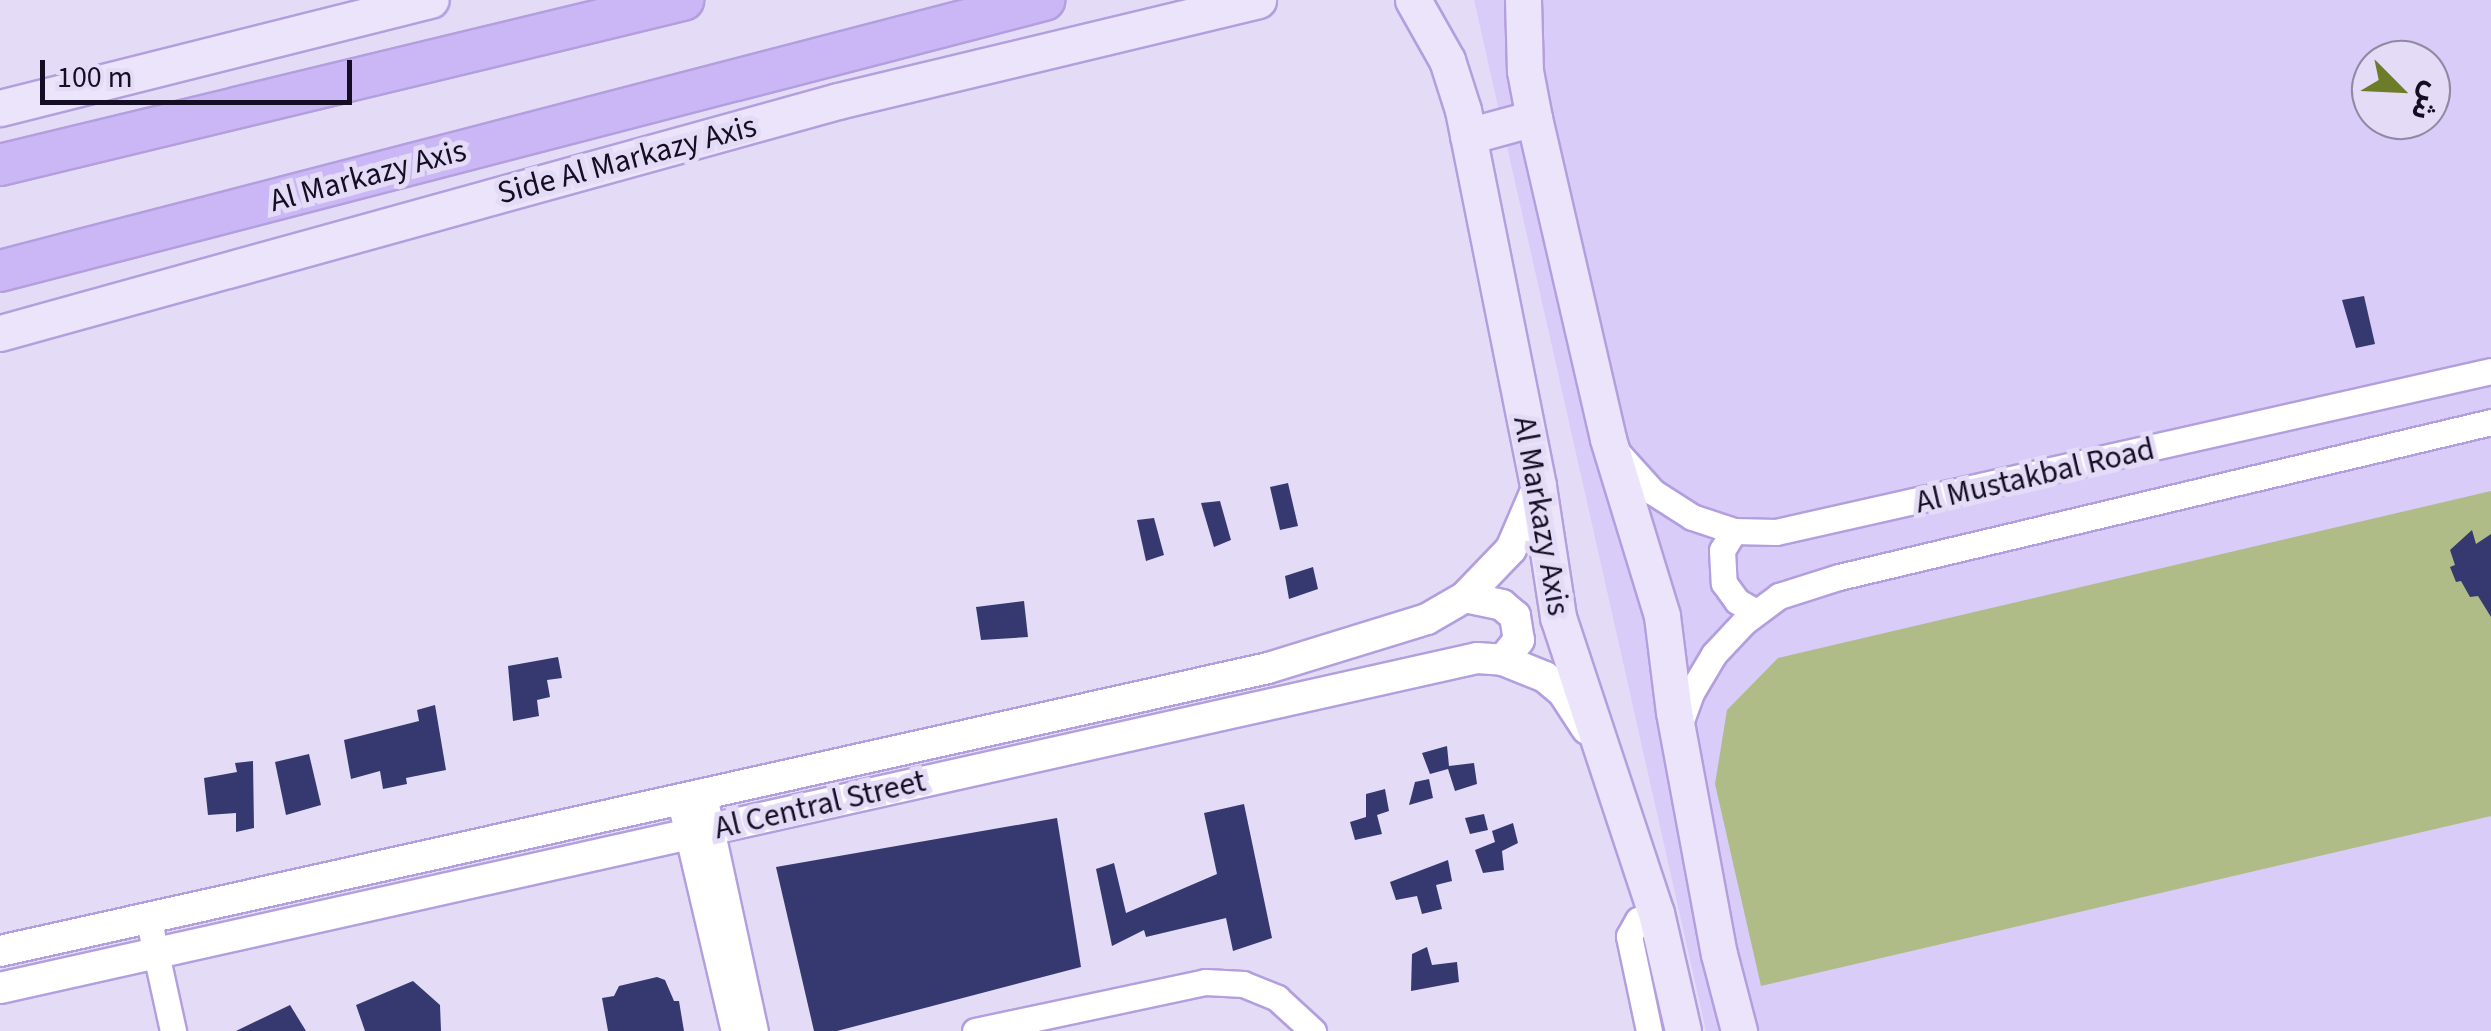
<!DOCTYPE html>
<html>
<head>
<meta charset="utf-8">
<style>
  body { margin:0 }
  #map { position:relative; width:2491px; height:1031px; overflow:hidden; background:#e4dcf7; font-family:"Source Sans 3","Noto Sans Arabic",sans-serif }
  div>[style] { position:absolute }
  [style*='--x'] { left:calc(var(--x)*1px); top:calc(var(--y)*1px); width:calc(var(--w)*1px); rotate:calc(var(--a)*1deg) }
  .built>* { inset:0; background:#d9ccf8 }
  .green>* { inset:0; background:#afbc87 }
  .building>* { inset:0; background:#36396f }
  .roads { filter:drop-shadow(2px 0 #b39fde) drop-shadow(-2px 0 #b39fde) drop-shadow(0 2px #b39fde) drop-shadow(0 -2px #b39fde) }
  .minor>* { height:25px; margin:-12.5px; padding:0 12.5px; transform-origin:12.5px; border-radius:12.5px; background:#fff }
  .tertiary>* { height:30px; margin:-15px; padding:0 15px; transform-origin:15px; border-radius:15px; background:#fff }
  .secondary>* { height:35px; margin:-17.5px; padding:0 17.5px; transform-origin:17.5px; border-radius:17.5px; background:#ece4fb }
  .trunk>* { height:40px; margin:-20px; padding:0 20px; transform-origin:20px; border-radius:20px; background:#ccb7f6 }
  span { translate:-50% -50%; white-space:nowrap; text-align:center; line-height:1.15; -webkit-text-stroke:10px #e4dcf7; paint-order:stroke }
  .street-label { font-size:32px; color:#150d24 }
  .north { position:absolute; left:2351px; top:40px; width:100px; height:100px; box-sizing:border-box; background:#e4dcf7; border:2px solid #9189a3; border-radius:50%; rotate:114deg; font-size:28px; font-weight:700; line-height:40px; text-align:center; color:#150d24 }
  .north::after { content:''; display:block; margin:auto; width:35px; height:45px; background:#6c7c29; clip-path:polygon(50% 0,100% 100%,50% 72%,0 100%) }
  .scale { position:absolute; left:40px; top:60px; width:312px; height:45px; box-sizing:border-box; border:5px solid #150d24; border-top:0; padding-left:12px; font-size:30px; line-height:35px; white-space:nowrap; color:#150d24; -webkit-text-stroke:8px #e4dcf7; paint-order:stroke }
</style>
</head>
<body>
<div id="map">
  <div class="built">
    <i style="clip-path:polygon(evenodd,1474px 0,2491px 0,2491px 1031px,1706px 1031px,1474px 0,2371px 60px,2431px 60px,2431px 120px,2371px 120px,2371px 60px)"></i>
  </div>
  <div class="green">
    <i style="clip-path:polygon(2491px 491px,2491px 816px,1761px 986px,1715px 784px,1727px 710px,1778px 658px)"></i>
  </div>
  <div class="building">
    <i style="clip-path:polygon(2364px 296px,2375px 344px,2356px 348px,2342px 300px)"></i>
    <i style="clip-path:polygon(1288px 483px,1298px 526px,1280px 530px,1270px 487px)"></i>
    <i style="clip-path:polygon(1220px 501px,1231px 540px,1214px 547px,1201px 503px)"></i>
    <i style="clip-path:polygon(1154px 518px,1164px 555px,1146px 561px,1137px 520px)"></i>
    <i style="clip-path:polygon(2472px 530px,2476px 544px,2491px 534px,2491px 617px,2478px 596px,2470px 597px,2461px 581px,2456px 582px,2450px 567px,2455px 565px,2450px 550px)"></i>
    <i style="clip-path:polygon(1313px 567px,1318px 589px,1289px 599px,1285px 576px)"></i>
    <i style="clip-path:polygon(1024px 601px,1028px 637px,981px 640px,976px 607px)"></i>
    <i style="clip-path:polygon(558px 657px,562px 678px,547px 680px,550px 697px,537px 700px,539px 716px,513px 721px,508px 666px)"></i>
    <i style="clip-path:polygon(435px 705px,446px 770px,406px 778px,407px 784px,383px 789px,380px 771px,351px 779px,344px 740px,419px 721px,417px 710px)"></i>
    <i style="clip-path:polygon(1447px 746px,1449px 766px,1474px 763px,1477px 784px,1455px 791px,1448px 769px,1430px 774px,1422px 753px)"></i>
    <i style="clip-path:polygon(309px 754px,321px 805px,286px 815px,275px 762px)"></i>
    <i style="clip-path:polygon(253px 761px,254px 828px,236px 832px,236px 813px,208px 815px,204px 778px,237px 772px,235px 763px)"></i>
    <i style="clip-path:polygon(1429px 779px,1433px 798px,1409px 805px,1415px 782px)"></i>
    <i style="clip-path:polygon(1385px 789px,1389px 811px,1377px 815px,1382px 834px,1355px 840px,1350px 822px,1366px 817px,1366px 794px)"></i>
    <i style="clip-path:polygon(1244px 804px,1272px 938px,1233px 951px,1226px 918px,1146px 937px,1144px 930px,1112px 946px,1096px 869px,1114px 863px,1126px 913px,1217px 874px,1204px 813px)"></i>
    <i style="clip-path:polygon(1484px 814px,1488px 830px,1470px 834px,1465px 818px)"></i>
    <i style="clip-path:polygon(1057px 818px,1081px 967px,837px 1031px,814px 1031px,776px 867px)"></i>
    <i style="clip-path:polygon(1513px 823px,1518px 843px,1502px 851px,1504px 870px,1483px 873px,1475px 850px,1495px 842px,1492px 831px)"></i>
    <i style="clip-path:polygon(1448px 860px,1452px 881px,1436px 885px,1442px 909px,1422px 914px,1417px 896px,1396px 900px,1390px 882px)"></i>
    <i style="clip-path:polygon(1427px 947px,1432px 965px,1457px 962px,1459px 982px,1411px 991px,1412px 954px)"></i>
    <i style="clip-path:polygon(657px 977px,665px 980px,674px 1001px,679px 1001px,684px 1031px,608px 1031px,602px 998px,614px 996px,619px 986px)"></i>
    <i style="clip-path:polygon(413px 981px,440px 1005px,441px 1031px,365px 1031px,356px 1005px)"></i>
    <i style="clip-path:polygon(290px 1005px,306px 1031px,236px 1031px)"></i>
  </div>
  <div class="roads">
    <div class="minor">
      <i style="--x:1617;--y:452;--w:54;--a:48"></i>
      <i style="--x:1653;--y:492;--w:46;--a:32.7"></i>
      <i style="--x:1692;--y:517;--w:44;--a:18.4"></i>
      <i style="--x:1734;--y:531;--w:42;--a:1.4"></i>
      <i style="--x:1776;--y:532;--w:733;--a:-12.69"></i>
      <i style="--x:1734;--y:531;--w:22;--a:122"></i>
      <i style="--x:1722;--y:550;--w:33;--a:87"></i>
      <i style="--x:1724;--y:583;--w:22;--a:54"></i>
      <i style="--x:1737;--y:601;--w:22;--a:30"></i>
      <i style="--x:1679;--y:726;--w:37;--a:-70"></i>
      <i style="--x:1692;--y:691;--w:43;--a:-59.3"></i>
      <i style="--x:1714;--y:654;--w:44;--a:-46.8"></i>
      <i style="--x:1744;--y:622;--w:44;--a:-36.6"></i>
      <i style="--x:1779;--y:596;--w:63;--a:-17.6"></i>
      <i style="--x:1839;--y:577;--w:670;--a:-13.37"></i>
      <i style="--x:703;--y:791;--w:246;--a:77.8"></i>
      <i style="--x:679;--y:797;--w:240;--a:76.8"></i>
      <i style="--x:148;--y:917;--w:117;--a:77.6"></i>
      <i style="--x:975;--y:1031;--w:235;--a:-12"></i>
      <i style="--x:1205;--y:982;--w:38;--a:3"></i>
      <i style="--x:1243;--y:984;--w:37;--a:22"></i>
      <i style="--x:1277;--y:998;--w:49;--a:42.5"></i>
      <i style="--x:1649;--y:1031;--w:97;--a:-101.9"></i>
      <i style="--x:1629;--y:936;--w:18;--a:-61"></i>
      <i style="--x:1638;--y:920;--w:19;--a:-21"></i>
    </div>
    <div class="tertiary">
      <i style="--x:1465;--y:597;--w:38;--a:12"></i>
      <i style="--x:1502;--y:605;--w:17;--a:40"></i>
      <i style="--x:1515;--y:616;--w:24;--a:81"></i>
      <i style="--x:1519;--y:640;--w:26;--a:129"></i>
      <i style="--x:0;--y:951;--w:1299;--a:-12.58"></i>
      <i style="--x:1268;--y:668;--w:166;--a:-17.1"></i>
      <i style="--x:1427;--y:619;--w:44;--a:-30.1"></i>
      <i style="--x:1465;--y:597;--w:66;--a:-46.2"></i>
      <i style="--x:1511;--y:549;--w:69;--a:-66.8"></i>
      <i style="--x:0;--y:988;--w:1513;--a:-12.59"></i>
      <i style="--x:1477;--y:658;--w:26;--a:4"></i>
      <i style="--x:1503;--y:660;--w:45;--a:22"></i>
      <i style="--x:1545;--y:677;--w:23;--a:40"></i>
      <i style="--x:1563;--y:692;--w:44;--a:57"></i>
    </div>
    <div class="secondary">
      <i style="--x:1413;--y:0;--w:69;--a:60.5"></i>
      <i style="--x:1447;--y:60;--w:52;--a:72.3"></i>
      <i style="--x:1463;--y:110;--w:383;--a:78.7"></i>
      <i style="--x:1538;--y:486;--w:133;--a:81.3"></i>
      <i style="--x:1558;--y:617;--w:312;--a:71.7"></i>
      <i style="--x:1656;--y:913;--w:121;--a:77.1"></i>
      <i style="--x:1523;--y:0;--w:71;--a:88.4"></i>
      <i style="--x:1525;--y:71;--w:48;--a:79.2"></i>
      <i style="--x:1534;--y:118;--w:329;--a:77"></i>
      <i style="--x:1608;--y:439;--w:185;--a:73"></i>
      <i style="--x:1662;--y:616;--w:97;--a:82.9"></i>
      <i style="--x:1674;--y:712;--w:246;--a:79.5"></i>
      <i style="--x:1719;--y:954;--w:80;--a:75.4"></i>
      <i style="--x:0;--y:108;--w:444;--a:-14.1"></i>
      <i style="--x:1468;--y:136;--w:68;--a:-15.3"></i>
      <i style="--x:0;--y:333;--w:870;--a:-15.47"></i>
      <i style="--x:838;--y:101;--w:432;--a:-13.5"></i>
    </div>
    <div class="trunk">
      <i style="--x:0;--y:165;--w:703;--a:-13.58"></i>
      <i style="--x:0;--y:271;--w:1079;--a:-14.55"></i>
    </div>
  </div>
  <div class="street-label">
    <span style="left:627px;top:160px;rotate:-15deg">Side Al Markazy Axis</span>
    <span style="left:368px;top:176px;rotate:-15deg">Al Markazy Axis</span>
    <span style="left:2035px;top:476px;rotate:-13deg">Al Mustakbal Road</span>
    <span style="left:1541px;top:516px;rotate:80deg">Al Markazy Axis</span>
    <span style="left:820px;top:805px;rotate:-13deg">Al Central Street</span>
  </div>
  <div class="north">ش</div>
  <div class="scale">100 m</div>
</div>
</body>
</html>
